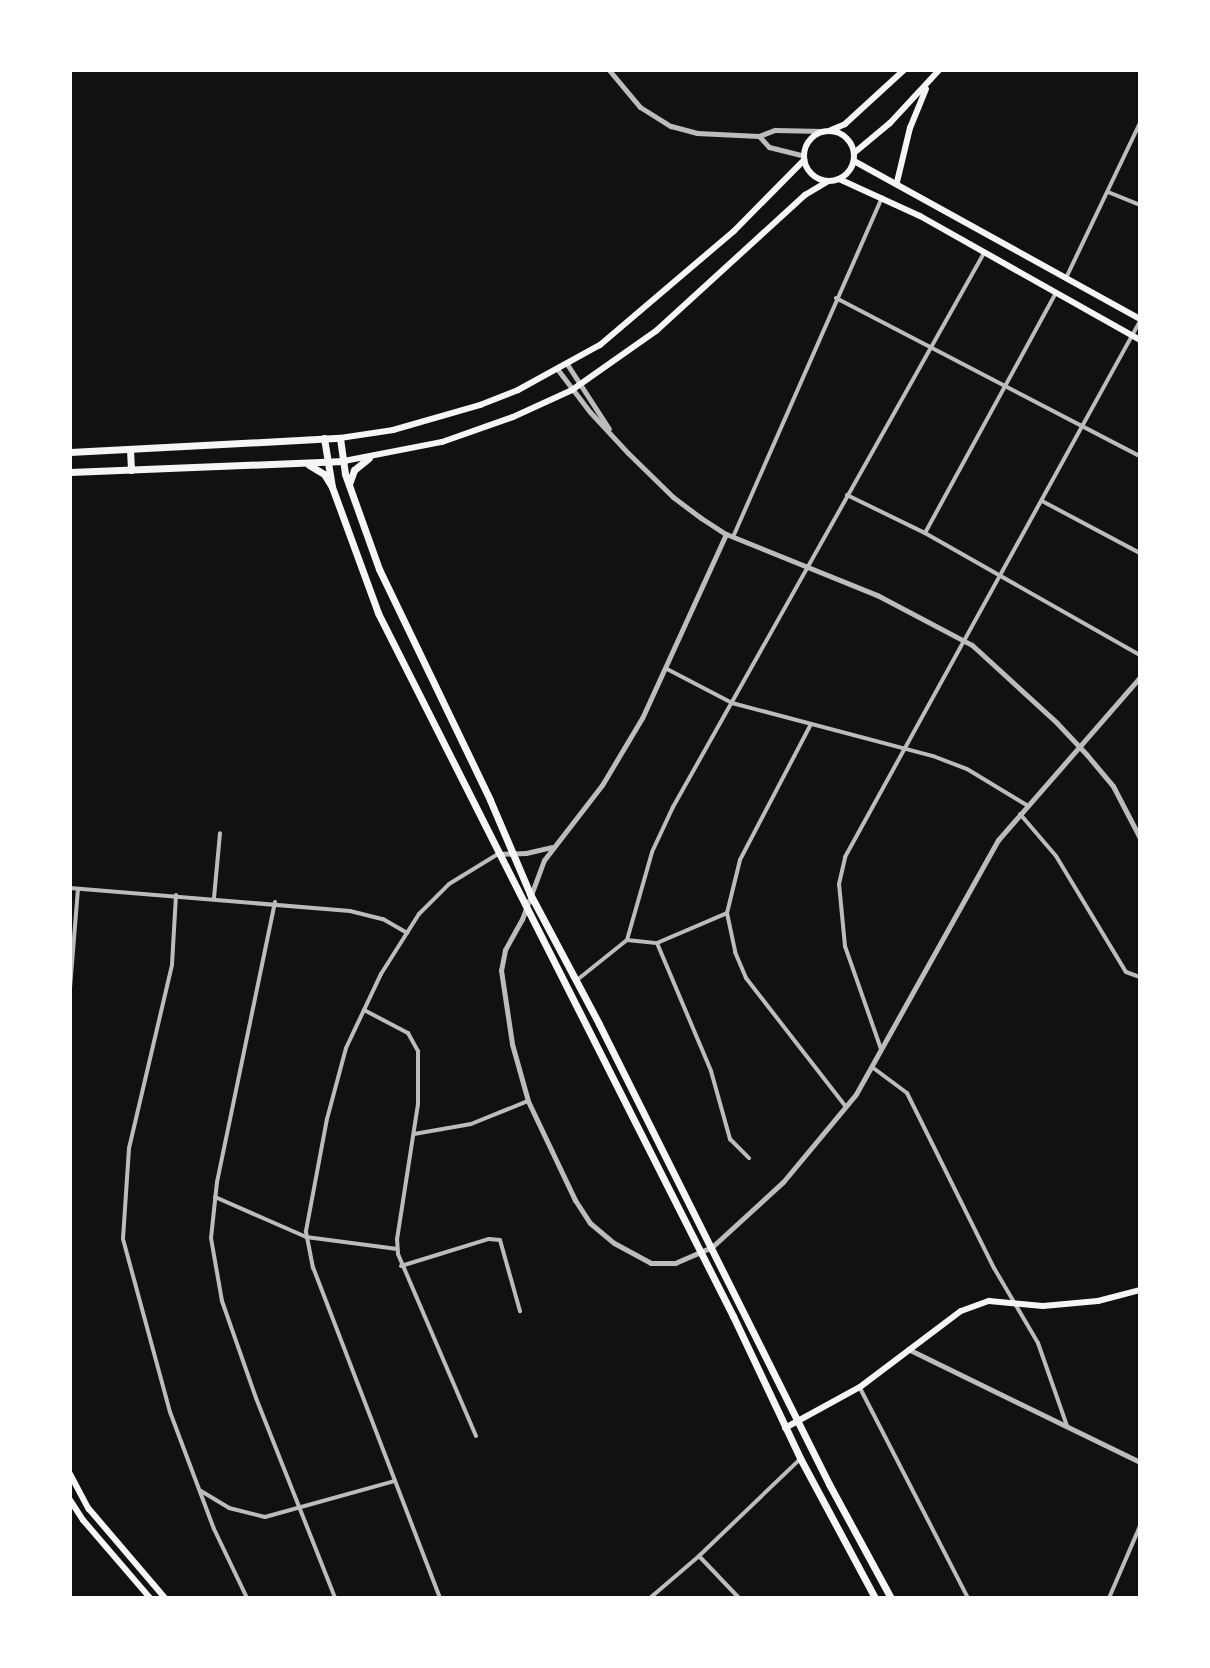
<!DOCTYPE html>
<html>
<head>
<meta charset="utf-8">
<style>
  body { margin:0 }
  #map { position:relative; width:1210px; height:1668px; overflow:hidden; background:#111; font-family:"Asap Condensed",sans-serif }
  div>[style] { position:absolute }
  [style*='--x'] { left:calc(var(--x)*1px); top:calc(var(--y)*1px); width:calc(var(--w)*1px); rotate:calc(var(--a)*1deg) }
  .minor>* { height:4px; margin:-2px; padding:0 2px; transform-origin:2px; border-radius:2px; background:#bcbcbc }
  .tertiary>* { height:5px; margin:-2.5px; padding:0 2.5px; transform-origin:2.5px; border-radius:2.5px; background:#bcbcbc }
  .secondary>* { height:6px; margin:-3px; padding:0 3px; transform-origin:3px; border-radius:3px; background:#f5f5f5 }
  .primary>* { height:6px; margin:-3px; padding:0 3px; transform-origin:3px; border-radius:3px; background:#f5f5f5 }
  .primary>.ring { margin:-3px; padding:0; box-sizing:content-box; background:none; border:6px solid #f5f5f5; border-radius:50% }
  .trunk>* { height:7px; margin:-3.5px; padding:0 3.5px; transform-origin:3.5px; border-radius:3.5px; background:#f5f5f5 }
  span { translate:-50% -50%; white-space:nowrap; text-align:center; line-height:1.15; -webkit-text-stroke:5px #fff; paint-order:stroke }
  .frame { position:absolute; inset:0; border:72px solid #fff; pointer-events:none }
</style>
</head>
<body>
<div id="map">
  <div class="minor">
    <i style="--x:1108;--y:192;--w:35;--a:22"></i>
    <i style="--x:1066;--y:278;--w:172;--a:-64.5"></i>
    <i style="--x:836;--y:298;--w:343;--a:27.5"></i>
    <i style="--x:847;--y:495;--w:87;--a:26"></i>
    <i style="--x:925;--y:533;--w:247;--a:29.6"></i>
    <i style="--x:1042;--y:501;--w:111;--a:28"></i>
    <i style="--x:925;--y:533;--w:273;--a:-61.4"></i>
    <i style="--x:733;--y:537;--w:371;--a:-66.3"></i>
    <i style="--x:667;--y:669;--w:73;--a:27.6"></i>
    <i style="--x:732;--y:703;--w:208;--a:14.8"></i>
    <i style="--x:933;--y:756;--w:36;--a:21"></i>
    <i style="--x:967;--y:769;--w:71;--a:31.2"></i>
    <i style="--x:811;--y:724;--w:153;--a:117.6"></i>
    <i style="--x:740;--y:860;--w:55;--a:103.8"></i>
    <i style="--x:727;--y:913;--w:40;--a:78"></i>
    <i style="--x:735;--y:952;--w:28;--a:67"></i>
    <i style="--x:746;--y:978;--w:163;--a:52.2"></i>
    <i style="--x:1020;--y:814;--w:55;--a:49.4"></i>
    <i style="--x:1056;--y:856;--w:135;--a:58.9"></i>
    <i style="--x:1126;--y:972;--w:15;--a:20"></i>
    <i style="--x:70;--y:888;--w:281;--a:4.7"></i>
    <i style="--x:350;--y:911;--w:34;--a:14"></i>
    <i style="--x:383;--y:919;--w:28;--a:30"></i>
    <i style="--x:176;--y:895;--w:70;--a:93.3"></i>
    <i style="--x:172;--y:965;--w:188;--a:103.2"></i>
    <i style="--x:129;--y:1148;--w:91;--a:93.8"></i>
    <i style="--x:123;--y:1239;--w:179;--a:74.8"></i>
    <i style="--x:170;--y:1412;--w:125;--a:69.4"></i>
    <i style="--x:214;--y:1529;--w:76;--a:64.4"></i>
    <i style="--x:214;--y:898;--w:65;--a:-84.7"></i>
    <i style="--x:275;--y:902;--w:286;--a:101.7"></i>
    <i style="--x:217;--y:1182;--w:56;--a:96.1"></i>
    <i style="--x:211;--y:1238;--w:64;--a:80.1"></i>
    <i style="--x:222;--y:1301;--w:103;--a:70.7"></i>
    <i style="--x:256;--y:1398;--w:215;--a:68.4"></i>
    <i style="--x:627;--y:940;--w:30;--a:6"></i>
    <i style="--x:657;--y:943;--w:76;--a:-23.2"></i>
    <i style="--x:657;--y:943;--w:139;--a:67.1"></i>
    <i style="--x:711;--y:1071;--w:71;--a:74.4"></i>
    <i style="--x:730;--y:1139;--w:27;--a:45"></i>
    <i style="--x:577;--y:980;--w:64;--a:-38.7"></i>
    <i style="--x:627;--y:940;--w:91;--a:-74.1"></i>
    <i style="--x:652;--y:852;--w:50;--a:-65"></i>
    <i style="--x:673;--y:807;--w:635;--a:-60.69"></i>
    <i style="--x:70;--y:988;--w:99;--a:-85.4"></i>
    <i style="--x:364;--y:1010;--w:50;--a:27.6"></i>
    <i style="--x:408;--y:1033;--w:21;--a:61"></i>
    <i style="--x:418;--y:1051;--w:53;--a:90"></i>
    <i style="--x:418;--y:1104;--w:137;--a:98.8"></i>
    <i style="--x:397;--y:1239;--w:15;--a:86"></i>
    <i style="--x:398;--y:1254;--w:198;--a:66.8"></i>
    <i style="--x:881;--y:1049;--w:109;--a:-109.3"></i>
    <i style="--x:845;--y:946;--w:62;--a:-95.5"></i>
    <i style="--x:839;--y:884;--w:28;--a:-77"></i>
    <i style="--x:845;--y:857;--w:612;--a:-61.17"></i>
    <i style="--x:872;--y:1067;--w:44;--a:36.6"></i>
    <i style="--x:907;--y:1093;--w:195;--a:63.6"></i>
    <i style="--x:994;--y:1268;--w:87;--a:59.6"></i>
    <i style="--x:1038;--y:1343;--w:88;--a:70.7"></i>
    <i style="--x:414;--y:1134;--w:58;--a:-10"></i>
    <i style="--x:471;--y:1124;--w:61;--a:-22"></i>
    <i style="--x:215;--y:1197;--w:99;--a:23.7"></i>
    <i style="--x:306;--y:1237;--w:92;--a:7.5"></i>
    <i style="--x:401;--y:1266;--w:92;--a:-17.1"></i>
    <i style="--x:489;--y:1239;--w:11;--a:5"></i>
    <i style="--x:500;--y:1240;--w:74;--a:74.3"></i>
    <i style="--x:860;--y:1388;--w:236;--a:62.8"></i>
    <i style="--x:201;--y:1491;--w:33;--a:31"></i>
    <i style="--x:229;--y:1508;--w:37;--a:14"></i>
    <i style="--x:265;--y:1517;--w:135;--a:-15.5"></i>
    <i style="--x:699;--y:1556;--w:58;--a:46.4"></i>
    <i style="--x:440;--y:1598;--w:354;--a:-111"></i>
    <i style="--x:313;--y:1268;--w:38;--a:-101"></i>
    <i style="--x:306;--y:1231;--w:114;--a:-79.4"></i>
    <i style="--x:327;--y:1119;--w:73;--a:-75"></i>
    <i style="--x:346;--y:1048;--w:82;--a:-64.7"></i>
    <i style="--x:381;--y:974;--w:71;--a:-57.7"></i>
    <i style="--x:419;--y:914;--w:42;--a:-45"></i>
    <i style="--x:449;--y:884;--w:57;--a:-31.5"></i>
    <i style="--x:650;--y:1598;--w:65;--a:-40.6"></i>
    <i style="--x:699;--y:1556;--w:140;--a:-43.8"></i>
    <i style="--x:1109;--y:1598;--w:78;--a:-66.7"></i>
  </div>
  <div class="tertiary">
    <i style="--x:609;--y:70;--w:48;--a:50"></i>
    <i style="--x:640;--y:107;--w:36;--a:32"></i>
    <i style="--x:671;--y:126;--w:27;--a:15"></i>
    <i style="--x:697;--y:133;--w:62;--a:2.8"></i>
    <i style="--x:759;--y:136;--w:17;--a:-21"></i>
    <i style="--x:775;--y:130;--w:48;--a:1.2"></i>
    <i style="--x:759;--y:136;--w:15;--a:48"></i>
    <i style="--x:769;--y:147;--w:36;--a:14"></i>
    <i style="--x:567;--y:364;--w:77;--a:57.1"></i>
    <i style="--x:558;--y:370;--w:53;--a:52.7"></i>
    <i style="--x:590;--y:412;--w:56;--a:47.2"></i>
    <i style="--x:628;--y:453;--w:63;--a:44.4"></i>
    <i style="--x:673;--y:497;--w:35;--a:37"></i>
    <i style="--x:701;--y:518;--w:30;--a:33"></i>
    <i style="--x:726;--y:534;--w:163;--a:22"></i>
    <i style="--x:877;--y:595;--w:107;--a:27.8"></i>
    <i style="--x:972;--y:645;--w:115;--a:42.5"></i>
    <i style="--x:1057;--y:723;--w:44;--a:46.8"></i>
    <i style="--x:1087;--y:755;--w:40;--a:50"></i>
    <i style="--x:1113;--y:786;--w:59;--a:62.6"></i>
    <i style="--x:726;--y:534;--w:202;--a:114.5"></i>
    <i style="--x:642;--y:718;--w:78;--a:120.8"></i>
    <i style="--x:602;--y:785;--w:95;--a:127.7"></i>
    <i style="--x:544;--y:860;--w:63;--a:110.4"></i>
    <i style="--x:522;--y:919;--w:35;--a:119"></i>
    <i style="--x:505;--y:950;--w:20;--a:101"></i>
    <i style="--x:501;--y:970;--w:75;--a:81.5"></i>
    <i style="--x:512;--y:1044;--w:59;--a:74.3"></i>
    <i style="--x:528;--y:1101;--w:110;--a:64.6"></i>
    <i style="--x:575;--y:1200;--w:27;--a:57"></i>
    <i style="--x:590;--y:1223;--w:31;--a:40"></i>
    <i style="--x:614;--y:1243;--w:42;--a:28.4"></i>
    <i style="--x:651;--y:1263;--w:24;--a:0"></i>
    <i style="--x:675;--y:1263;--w:40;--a:-23.4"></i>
    <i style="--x:712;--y:1247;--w:96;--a:-42.5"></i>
    <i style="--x:783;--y:1182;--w:114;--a:-50.3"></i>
    <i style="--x:856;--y:1094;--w:291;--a:-60.8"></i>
    <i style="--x:998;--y:840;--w:216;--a:-48.9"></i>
    <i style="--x:498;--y:854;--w:28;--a:-2"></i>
    <i style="--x:526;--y:853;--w:26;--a:-13"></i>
    <i style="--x:908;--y:1349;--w:258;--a:26"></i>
  </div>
  <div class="secondary">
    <i style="--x:854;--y:161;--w:327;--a:28.9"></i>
    <i style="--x:839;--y:179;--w:89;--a:24.6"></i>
    <i style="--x:920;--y:216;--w:253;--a:29.4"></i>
    <i style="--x:785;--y:1428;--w:85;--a:-28.7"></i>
    <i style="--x:860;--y:1387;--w:126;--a:-37"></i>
    <i style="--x:961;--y:1311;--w:30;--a:-20"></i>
    <i style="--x:989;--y:1301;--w:54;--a:5.3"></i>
    <i style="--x:1043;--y:1306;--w:55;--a:-5.2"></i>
    <i style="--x:1098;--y:1301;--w:43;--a:-14.7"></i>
    <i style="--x:70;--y:1474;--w:40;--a:62"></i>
    <i style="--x:89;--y:1509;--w:117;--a:49.5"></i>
    <i style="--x:70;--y:1500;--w:24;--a:57"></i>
    <i style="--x:83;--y:1520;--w:103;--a:49.3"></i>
  </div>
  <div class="primary">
    <i style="--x:831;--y:130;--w:15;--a:-23"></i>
    <i style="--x:845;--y:124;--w:80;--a:-42.5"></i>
    <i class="ring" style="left:804px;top:131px;width:44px;height:44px"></i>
    <i style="--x:854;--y:153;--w:47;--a:-39.8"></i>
    <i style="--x:890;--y:123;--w:72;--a:-47.2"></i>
    <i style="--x:897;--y:182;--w:56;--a:-76.5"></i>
    <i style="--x:910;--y:128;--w:42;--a:-67.7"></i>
    <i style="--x:340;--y:438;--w:54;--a:-8.6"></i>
    <i style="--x:393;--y:430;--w:91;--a:-16"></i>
    <i style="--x:480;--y:405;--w:41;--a:-21.5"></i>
    <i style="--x:518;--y:390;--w:94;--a:-28.8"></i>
    <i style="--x:600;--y:345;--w:176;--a:-40.4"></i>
    <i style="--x:734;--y:231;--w:100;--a:-45.4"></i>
    <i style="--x:344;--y:461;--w:100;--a:-11"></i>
    <i style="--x:442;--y:442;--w:75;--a:-19.4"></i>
    <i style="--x:513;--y:417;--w:65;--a:-24.6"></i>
    <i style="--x:572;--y:390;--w:103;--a:-35.1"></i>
    <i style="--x:656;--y:331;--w:202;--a:-42.4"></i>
    <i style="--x:805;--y:195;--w:27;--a:-31"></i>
  </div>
  <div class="trunk">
    <i style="--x:324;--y:438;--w:50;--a:80.7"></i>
    <i style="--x:332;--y:487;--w:134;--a:69.9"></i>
    <i style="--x:378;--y:613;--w:788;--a:63.21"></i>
    <i style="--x:733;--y:1316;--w:157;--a:64.7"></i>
    <i style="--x:800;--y:1458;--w:159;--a:61.8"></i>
    <i style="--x:130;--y:450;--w:20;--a:87"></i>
    <i style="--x:70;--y:452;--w:270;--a:-3"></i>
    <i style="--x:340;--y:438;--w:36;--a:82"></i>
    <i style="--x:345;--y:474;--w:101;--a:70.3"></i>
    <i style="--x:379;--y:569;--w:256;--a:64.3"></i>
    <i style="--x:490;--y:800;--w:102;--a:66.9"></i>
    <i style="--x:530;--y:894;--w:147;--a:62"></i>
    <i style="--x:599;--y:1024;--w:514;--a:63.43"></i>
    <i style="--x:829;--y:1484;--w:130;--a:61.5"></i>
    <i style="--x:309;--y:465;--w:17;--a:31"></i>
    <i style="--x:324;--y:474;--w:13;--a:58"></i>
    <i style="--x:70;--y:472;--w:274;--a:-2.3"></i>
    <i style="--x:349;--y:484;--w:15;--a:-70"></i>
    <i style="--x:354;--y:470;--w:19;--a:-39"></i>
  </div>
  <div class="frame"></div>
</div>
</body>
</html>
